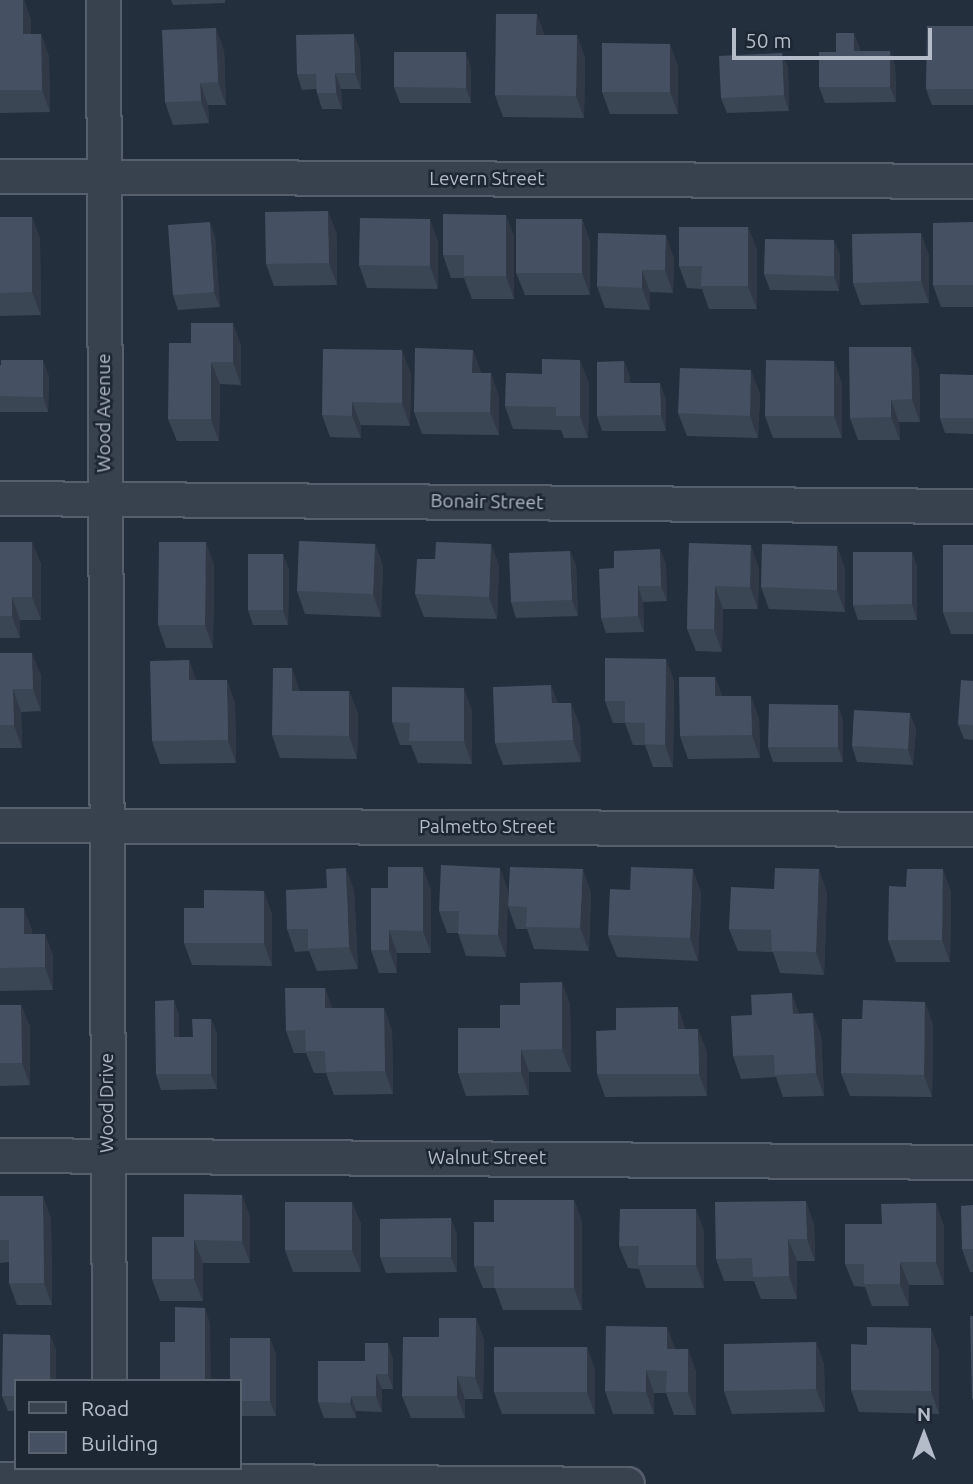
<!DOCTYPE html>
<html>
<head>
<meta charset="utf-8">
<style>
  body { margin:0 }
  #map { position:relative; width:973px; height:1484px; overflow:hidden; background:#242f3e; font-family:Ubuntu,sans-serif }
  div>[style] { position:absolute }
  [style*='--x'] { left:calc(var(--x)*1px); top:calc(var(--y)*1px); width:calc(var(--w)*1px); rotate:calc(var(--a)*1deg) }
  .roads { filter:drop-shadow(2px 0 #565f6c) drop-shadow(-2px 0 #565f6c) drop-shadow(0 2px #565f6c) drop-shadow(0 -2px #565f6c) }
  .minor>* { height:33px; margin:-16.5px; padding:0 16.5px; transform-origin:16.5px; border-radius:16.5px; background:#38414e }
  .wall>* { inset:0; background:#3b4654 }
  .shaded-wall>* { inset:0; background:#303945 }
  .building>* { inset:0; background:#455162 }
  span { translate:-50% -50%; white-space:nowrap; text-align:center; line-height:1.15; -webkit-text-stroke:5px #1d2633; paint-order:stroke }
  .street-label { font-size:19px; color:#b4bcc9 }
  .legend { position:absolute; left:14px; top:1379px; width:228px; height:91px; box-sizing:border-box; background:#1d2633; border:2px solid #59626f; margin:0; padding:9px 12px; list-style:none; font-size:21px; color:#b4bcc9 }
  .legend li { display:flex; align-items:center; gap:14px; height:35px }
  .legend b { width:35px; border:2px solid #59626f }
  .north { position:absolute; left:889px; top:1400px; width:70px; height:70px; -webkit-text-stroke:5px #1d2633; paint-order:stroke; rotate:0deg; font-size:19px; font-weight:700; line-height:28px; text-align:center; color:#b4bcc9 }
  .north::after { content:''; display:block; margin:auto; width:24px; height:32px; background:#b4bcc9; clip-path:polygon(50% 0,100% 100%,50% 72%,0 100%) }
  .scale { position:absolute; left:732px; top:28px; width:200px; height:32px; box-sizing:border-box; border:4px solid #b4bcc9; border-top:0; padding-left:9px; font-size:21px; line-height:24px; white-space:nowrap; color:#b4bcc9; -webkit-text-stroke:5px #1d2633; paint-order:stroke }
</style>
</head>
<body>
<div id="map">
  <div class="roads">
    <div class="minor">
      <i style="--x:103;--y:0;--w:1381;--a:89.75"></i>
      <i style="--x:0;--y:176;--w:973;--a:0.29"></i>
      <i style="--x:0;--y:498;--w:973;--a:0.47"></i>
      <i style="--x:0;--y:825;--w:973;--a:0.24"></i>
      <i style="--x:0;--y:1155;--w:973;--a:0.41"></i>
      <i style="--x:0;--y:1479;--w:627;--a:0.46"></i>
    </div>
  </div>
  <div class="wall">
    <i style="clip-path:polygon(0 0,24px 0,31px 20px,31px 34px,41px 34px,49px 57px,50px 112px,0 113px)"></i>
    <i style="clip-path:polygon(171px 0,225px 0,225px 3px,173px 5px)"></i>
    <i style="clip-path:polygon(973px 26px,973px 105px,932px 105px,926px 89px)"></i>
    <i style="clip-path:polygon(854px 33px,860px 51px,890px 51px,895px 66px,896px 102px,825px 103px,819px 87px,836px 52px)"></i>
    <i style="clip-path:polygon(544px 35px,577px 35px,585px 58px,584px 118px,503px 117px,495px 95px)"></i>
    <i style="clip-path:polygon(224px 50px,226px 105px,208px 105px,209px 123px,173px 125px,165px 102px)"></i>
    <i style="clip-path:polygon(360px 50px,361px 89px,341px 89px,342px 109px,322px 109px,317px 93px,316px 89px,302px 90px,297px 74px)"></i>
    <i style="clip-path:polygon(782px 53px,788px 68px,789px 111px,727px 113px,721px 98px)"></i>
    <i style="clip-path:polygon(678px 66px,678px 114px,610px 114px,602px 92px)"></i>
    <i style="clip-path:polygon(471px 68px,471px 103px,400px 103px,394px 87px)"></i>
    <i style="clip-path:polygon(506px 215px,514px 237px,514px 299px,472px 299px,464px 278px,451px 278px,443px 255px)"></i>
    <i style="clip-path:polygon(0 217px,32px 217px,40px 239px,41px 315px,0 316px)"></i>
    <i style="clip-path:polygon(582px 219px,590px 241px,590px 295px,525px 295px,516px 273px)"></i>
    <i style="clip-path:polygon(973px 222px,973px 307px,941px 307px,933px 285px)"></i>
    <i style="clip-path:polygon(748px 227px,757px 250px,757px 309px,709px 309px,702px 289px,687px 288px,679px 266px)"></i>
    <i style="clip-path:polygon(337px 234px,337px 285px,274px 286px,266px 264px)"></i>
    <i style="clip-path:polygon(215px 237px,220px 307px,178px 310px,173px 295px)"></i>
    <i style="clip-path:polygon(438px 241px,438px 289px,367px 288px,359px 265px)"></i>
    <i style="clip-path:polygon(840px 255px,839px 291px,770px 290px,764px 274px)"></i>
    <i style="clip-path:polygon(929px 255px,929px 303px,861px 305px,853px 283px)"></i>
    <i style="clip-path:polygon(674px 258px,673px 293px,650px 292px,650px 310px,605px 308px,597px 286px)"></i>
    <i style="clip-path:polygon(233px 323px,241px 346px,241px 385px,220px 384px,219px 441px,177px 441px,168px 419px,191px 343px)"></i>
    <i style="clip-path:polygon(911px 347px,919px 369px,920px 422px,899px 422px,900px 440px,858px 440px,850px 418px)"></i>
    <i style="clip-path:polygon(624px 361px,630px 377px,630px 383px,666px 399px,666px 431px,602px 431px,597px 416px)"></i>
    <i style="clip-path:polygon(834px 361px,842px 384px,842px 438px,773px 438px,765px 416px)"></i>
    <i style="clip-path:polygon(0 365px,49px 376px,48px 412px,0 412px)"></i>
    <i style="clip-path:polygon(411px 373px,410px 426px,361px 425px,361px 438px,330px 437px,322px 415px)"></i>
    <i style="clip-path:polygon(481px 373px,499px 396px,499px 435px,422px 434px,414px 412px)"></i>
    <i style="clip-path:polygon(973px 375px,973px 434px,945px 433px,940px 418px)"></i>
    <i style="clip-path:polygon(589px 383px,588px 438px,564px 438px,561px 430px,513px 429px,505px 406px)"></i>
    <i style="clip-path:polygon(760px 393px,758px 438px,687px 436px,678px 413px)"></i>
    <i style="clip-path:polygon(0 542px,32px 542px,41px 564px,41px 620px,20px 620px,20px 638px,0 638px)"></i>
    <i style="clip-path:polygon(689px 543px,759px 568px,758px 609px,723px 609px,722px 652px,696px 651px,687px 629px)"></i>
    <i style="clip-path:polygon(375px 544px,383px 566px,381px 617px,305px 614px,297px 591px)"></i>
    <i style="clip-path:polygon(491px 544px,499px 566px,497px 619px,424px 617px,415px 594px,435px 559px)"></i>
    <i style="clip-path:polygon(973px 545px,973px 634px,951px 634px,943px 612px)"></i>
    <i style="clip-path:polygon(837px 546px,845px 569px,845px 612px,769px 609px,761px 587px)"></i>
    <i style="clip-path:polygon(570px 551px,576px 566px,578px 616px,516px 618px,511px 602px)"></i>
    <i style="clip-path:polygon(912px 552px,917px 567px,917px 620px,858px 620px,853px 605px)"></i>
    <i style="clip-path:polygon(283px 554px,289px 570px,288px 625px,253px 625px,248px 610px)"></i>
    <i style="clip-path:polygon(214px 564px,213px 648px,166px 648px,158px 625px)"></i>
    <i style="clip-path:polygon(666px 564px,667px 601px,643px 602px,644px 632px,606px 633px,601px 618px)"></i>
    <i style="clip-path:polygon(0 653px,41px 675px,41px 711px,21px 712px,22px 748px,0 748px)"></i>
    <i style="clip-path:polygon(666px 659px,674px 681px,673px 767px,653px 767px,645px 745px,633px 745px,625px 723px,613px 723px,605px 701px)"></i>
    <i style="clip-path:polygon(189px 660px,196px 680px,235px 702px,236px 763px,160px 764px,152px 741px)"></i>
    <i style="clip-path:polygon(715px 677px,722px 696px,759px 718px,760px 758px,688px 759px,680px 736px)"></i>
    <i style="clip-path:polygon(973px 681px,973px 740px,964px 739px,958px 724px)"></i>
    <i style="clip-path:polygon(300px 691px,349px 691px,358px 714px,357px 759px,280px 758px,272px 735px)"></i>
    <i style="clip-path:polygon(472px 710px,472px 764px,418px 763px,411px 745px,400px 745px,392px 722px)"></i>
    <i style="clip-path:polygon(843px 720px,843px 762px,773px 762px,768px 747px)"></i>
    <i style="clip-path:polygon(580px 725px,581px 762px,503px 765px,495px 743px)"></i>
    <i style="clip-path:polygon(916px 728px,913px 765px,857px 762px,852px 746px)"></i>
    <i style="clip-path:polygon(371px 888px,431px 890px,431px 953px,397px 953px,397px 973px,379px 973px,371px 950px)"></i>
    <i style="clip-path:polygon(354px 890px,358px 969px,317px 971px,309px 951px,295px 952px,287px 929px)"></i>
    <i style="clip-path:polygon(508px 890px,506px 957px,466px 956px,458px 933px,447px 933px,439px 911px)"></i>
    <i style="clip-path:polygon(951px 891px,950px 962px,896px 962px,888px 940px)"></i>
    <i style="clip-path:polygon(591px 892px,589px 951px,534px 949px,527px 929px,516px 929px,508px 906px)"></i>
    <i style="clip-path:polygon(701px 892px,698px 961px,617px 957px,608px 935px)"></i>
    <i style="clip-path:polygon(827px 892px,824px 975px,780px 973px,773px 952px,738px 951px,729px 929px)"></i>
    <i style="clip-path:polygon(0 908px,32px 930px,32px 934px,45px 934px,53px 956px,53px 990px,0 991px)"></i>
    <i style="clip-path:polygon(272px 914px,272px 966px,192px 965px,184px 943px)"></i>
    <i style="clip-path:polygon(325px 988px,332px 1008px,384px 1008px,392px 1031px,393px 1094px,334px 1095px,326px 1073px,314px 1073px,306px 1053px,294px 1053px,286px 1031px)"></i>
    <i style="clip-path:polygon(174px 1000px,179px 1016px,179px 1037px,193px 1037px,211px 1019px,217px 1034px,217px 1089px,161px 1090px,156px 1074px)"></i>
    <i style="clip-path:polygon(570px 1004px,571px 1072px,529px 1072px,529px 1095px,466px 1096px,458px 1073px,500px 1028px)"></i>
    <i style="clip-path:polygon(0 1005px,21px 1005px,30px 1027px,30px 1085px,0 1086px)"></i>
    <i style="clip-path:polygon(799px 1014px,821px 1035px,824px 1096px,783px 1097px,776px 1077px,741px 1079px,733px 1056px)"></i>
    <i style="clip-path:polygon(933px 1024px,932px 1097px,850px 1096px,841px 1073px)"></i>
    <i style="clip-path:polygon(686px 1029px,707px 1051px,707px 1096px,605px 1097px,597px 1074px)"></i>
    <i style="clip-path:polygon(242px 1195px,250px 1217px,250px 1263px,203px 1263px,203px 1301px,160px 1301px,152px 1279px,184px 1237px)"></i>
    <i style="clip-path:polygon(0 1196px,51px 1218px,52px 1305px,17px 1305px,9px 1283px,9px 1262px,0 1263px)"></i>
    <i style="clip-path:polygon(574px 1200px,582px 1222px,582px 1310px,503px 1310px,495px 1288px,483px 1288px,474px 1266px,494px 1222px)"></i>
    <i style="clip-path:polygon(352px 1202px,361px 1224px,361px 1272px,293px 1272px,285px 1250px)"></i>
    <i style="clip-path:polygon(973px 1205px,973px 1272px,970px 1272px,962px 1249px)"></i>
    <i style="clip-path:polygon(696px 1209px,704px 1232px,704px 1288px,646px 1288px,639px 1269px,628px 1268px,619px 1246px)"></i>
    <i style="clip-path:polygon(814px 1224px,815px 1261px,797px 1261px,797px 1299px,761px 1299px,754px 1281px,724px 1281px,716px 1259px)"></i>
    <i style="clip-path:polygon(944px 1226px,944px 1285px,909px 1285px,909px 1306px,872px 1306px,865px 1287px,854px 1286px,845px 1264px)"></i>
    <i style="clip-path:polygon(457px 1234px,457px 1272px,386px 1273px,380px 1257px)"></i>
    <i style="clip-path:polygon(476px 1318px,484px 1340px,483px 1399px,465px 1399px,465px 1418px,411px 1418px,402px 1396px,439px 1337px)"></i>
    <i style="clip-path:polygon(50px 1335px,56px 1350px,56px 1381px,16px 1381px,16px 1411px,8px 1411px,2px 1396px)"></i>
    <i style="clip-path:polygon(816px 1342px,824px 1364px,825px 1412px,732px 1414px,724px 1391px)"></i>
    <i style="clip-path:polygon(587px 1347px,595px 1370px,595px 1414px,502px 1414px,494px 1392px)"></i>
    <i style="clip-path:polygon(675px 1349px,688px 1349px,696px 1372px,696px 1415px,674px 1415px,666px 1393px,654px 1393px,654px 1414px,613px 1414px,605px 1391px)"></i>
    <i style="clip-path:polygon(939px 1350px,939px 1414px,859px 1412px,851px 1390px)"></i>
    <i style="clip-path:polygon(276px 1354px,276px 1416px,240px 1416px,240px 1381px)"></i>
    <i style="clip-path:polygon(393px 1359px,393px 1389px,382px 1389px,382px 1412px,356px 1411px,356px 1418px,324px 1418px,318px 1402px,365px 1361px)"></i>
  </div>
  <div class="shaded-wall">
    <i style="clip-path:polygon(23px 0,24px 0,31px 20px,31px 57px,23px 34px)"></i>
    <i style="clip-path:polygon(537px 14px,545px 36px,536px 35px)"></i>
    <i style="clip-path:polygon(216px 28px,224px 50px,226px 105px,218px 82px)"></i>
    <i style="clip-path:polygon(854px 33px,860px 48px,860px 67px,854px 51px)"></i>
    <i style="clip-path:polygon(41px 34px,49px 57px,50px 112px,42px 90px)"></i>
    <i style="clip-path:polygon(354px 34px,360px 50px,361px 89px,355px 73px)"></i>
    <i style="clip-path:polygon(577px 35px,585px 58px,584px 118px,576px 96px)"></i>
    <i style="clip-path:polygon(670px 44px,678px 66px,678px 114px,670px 92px)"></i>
    <i style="clip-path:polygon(890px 51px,895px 66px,896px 102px,890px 87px)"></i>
    <i style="clip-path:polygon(466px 52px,471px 68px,471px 103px,466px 88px)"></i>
    <i style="clip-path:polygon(782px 53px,788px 68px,789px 111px,784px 95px)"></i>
    <i style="clip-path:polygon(335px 73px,341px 89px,342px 109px,336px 93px)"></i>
    <i style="clip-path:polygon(200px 83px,208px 105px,209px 123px,201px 101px)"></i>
    <i style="clip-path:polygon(328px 211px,337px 234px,337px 285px,329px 263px)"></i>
    <i style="clip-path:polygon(506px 215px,514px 237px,514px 299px,506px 276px)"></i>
    <i style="clip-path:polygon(32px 217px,40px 239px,41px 315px,32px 292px)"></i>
    <i style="clip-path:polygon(430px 219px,438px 241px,438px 289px,430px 266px)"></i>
    <i style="clip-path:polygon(582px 219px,590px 241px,590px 295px,582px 273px)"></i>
    <i style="clip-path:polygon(210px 222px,215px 237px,220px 307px,214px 292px)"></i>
    <i style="clip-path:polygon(748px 227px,757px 250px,757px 309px,748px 286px)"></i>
    <i style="clip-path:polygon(921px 233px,929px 255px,929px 303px,921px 281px)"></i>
    <i style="clip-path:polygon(666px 235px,674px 258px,673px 293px,665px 270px)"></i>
    <i style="clip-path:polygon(834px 240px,840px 255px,839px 291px,834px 276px)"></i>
    <i style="clip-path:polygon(642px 270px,650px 292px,650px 310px,642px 288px)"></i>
    <i style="clip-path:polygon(233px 323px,241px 346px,241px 385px,233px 362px)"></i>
    <i style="clip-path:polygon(911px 347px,919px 369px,920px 422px,912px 399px)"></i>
    <i style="clip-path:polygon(402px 350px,411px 373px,410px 426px,402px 403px)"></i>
    <i style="clip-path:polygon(473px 350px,481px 372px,481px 395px,472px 373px)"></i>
    <i style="clip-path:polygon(43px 360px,49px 376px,48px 412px,43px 397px)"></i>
    <i style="clip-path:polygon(580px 360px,589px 383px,588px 438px,580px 416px)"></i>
    <i style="clip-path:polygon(624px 361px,630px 377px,630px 399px,624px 383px)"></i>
    <i style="clip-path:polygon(834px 361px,842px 384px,842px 438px,834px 416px)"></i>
    <i style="clip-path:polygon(211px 362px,220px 384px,219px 441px,211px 419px)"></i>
    <i style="clip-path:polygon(751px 370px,760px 393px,758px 438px,750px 416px)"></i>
    <i style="clip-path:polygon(491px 373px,499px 396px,499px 435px,490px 412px)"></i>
    <i style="clip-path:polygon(660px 383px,666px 399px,666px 431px,661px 415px)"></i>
    <i style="clip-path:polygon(891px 400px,899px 422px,900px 440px,891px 417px)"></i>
    <i style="clip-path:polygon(352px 402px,361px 425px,361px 438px,352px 416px)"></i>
    <i style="clip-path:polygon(32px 542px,41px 564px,41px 620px,32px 597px)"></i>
    <i style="clip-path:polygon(206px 542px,214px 564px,213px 648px,205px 625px)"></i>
    <i style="clip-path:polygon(375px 544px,383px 566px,381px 617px,373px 594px)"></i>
    <i style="clip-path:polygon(491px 544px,499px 566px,497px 619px,489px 597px)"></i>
    <i style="clip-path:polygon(751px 545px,759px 568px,758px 609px,750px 587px)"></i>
    <i style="clip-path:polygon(837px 546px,845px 569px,845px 612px,837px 590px)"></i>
    <i style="clip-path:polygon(660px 549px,666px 564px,667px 601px,661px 586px)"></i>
    <i style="clip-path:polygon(570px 551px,576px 566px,578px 616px,572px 600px)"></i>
    <i style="clip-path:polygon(912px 552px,917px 567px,917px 620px,912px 604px)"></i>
    <i style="clip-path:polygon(283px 554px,289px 570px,288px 625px,283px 610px)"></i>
    <i style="clip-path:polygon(638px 586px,643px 602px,644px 632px,638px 616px)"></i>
    <i style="clip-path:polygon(715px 586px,723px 609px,722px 652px,714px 629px)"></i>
    <i style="clip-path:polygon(12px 597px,20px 620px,20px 638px,12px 616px)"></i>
    <i style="clip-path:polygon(32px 653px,41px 675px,41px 711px,33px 689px)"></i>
    <i style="clip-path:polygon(666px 659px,674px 681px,673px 767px,665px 745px)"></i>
    <i style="clip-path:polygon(189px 660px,197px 682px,189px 680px)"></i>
    <i style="clip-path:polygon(292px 668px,300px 691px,292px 691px)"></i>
    <i style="clip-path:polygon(715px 677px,723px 699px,715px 696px)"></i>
    <i style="clip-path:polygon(227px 680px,235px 702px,236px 763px,228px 740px)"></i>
    <i style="clip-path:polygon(551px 685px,560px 708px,552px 703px)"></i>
    <i style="clip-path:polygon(464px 688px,472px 710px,472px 764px,464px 741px)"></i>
    <i style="clip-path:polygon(13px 689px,21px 712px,22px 748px,14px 725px)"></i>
    <i style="clip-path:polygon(349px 691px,358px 714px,357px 759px,349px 736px)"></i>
    <i style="clip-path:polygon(751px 696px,759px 718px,760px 758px,752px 735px)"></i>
    <i style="clip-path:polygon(571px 703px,580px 725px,581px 762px,573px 740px)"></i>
    <i style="clip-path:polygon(838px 705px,843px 720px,843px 762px,838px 747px)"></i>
    <i style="clip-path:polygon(910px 713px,916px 728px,913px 765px,908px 749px)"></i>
    <i style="clip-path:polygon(423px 867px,431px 890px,431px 953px,423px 931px)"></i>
    <i style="clip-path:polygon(346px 868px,354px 890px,358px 969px,349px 947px)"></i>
    <i style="clip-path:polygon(500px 868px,508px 890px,506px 957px,498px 935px)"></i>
    <i style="clip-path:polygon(583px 869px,591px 892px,589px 951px,580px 928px)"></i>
    <i style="clip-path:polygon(693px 869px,701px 892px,698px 961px,690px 938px)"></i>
    <i style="clip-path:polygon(819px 869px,827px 892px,824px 975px,816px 952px)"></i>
    <i style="clip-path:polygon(943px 869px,951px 891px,950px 962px,942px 940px)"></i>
    <i style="clip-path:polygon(264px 891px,272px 914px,272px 966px,264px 943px)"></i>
    <i style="clip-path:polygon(24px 908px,32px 930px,32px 956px,24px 934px)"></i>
    <i style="clip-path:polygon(389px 930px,397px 953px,397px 973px,389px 950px)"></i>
    <i style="clip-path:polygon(45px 934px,53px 956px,53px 990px,45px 967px)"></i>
    <i style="clip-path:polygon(562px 982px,570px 1004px,571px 1072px,562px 1049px)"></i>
    <i style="clip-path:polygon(325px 988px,333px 1010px,325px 1008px)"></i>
    <i style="clip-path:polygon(792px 993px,800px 1016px,793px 1014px)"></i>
    <i style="clip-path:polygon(174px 1000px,179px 1016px,179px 1053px,174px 1037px)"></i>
    <i style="clip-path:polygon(925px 1002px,933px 1024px,932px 1097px,924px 1075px)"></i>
    <i style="clip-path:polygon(21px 1005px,30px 1027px,30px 1085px,22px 1063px)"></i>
    <i style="clip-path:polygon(678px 1007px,686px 1030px,678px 1029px)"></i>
    <i style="clip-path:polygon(384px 1008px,392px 1031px,393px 1094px,385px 1071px)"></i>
    <i style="clip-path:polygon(813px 1013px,821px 1035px,824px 1096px,816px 1073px)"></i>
    <i style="clip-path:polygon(211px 1019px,217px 1034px,217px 1089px,211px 1074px)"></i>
    <i style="clip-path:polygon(698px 1029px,707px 1051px,707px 1096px,699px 1074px)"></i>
    <i style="clip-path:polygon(521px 1050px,529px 1072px,529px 1095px,521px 1072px)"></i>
    <i style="clip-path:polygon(242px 1195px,250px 1217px,250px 1263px,242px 1241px)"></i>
    <i style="clip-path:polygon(43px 1196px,51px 1218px,52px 1305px,44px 1283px)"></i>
    <i style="clip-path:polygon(574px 1200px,582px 1222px,582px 1310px,574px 1288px)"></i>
    <i style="clip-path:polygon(806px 1201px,814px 1224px,815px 1261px,807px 1239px)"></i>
    <i style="clip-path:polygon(352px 1202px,361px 1224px,361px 1272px,352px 1250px)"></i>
    <i style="clip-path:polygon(936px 1203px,944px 1226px,944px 1285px,936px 1262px)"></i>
    <i style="clip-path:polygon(696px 1209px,704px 1232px,704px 1288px,696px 1265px)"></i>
    <i style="clip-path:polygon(451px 1218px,457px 1234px,457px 1272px,451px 1257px)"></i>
    <i style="clip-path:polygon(788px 1239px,797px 1261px,797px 1299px,789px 1276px)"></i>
    <i style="clip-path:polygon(194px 1240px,203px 1263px,203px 1301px,194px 1279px)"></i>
    <i style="clip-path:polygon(900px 1262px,909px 1285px,909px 1306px,900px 1284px)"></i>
    <i style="clip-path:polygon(205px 1308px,210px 1323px,211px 1381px,205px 1381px)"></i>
    <i style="clip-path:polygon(476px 1318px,484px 1340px,483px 1399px,475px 1377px)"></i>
    <i style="clip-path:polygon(667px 1327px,676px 1350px,667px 1349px)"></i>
    <i style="clip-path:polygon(931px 1328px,939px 1350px,939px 1414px,931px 1391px)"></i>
    <i style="clip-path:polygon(50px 1335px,56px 1350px,56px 1381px,50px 1381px)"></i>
    <i style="clip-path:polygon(270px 1338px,276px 1354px,276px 1416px,270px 1401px)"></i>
    <i style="clip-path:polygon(816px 1342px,824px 1364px,825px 1412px,816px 1389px)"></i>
    <i style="clip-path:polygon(388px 1343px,393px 1359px,393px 1389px,388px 1374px)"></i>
    <i style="clip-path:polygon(587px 1347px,595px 1370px,595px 1414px,587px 1392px)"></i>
    <i style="clip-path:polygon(688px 1349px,696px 1372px,696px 1415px,688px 1392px)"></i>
    <i style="clip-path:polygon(646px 1370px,654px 1393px,654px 1414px,646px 1392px)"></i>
    <i style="clip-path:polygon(376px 1374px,382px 1389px,382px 1412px,376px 1396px)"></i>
    <i style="clip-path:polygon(457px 1376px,465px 1399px,465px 1418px,457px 1396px)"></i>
    <i style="clip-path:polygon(351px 1396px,356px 1411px,356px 1418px,350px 1403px)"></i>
  </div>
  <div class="building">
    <i style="clip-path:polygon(0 0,23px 0,23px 34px,41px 34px,42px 90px,0 90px)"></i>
    <i style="clip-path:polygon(496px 14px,537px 14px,536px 35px,577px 35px,576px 96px,495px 95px)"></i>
    <i style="clip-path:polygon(927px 26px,973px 26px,973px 89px,926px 89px)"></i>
    <i style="clip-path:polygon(216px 28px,218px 82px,200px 83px,201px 101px,165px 102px,162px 30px)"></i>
    <i style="clip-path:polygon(836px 33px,854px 33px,854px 51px,890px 51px,890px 87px,819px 87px,819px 52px,836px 52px)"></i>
    <i style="clip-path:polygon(354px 34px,355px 73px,335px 73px,336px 93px,317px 93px,316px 74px,297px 74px,296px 35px)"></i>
    <i style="clip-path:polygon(602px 43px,670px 44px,670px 92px,602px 92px)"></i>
    <i style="clip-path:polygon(394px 52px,466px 52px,466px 88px,394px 87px)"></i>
    <i style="clip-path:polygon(782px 53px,784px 95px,721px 98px,719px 56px)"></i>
    <i style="clip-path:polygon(328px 211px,329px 263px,266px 264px,265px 212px)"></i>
    <i style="clip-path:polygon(443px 214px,506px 215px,506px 276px,464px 276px,464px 255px,443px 255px)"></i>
    <i style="clip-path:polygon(0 217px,32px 217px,32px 292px,0 293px)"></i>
    <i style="clip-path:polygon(360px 218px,430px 219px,430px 266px,359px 265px)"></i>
    <i style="clip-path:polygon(516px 219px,582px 219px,582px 273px,516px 273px)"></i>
    <i style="clip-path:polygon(210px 222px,214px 292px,173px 295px,168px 225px)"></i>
    <i style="clip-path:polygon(973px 222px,973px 285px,933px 285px,933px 223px)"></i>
    <i style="clip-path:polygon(679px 227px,748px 227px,748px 286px,701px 286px,702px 266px,679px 266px)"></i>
    <i style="clip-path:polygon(598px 233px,666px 235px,665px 270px,642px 270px,642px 288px,597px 286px)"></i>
    <i style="clip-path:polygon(921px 233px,921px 281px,853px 283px,852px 234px)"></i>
    <i style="clip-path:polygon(765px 239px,834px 240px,834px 276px,764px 274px)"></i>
    <i style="clip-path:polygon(191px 323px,233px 323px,233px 362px,211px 362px,211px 419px,168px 419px,169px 343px,191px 343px)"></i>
    <i style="clip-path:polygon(849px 347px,911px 347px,912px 399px,891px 400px,891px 417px,850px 418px)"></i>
    <i style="clip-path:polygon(415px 348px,473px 350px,472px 373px,491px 373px,490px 412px,414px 412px)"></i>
    <i style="clip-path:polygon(323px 349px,402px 350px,402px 403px,352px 402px,352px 416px,322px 415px)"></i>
    <i style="clip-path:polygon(542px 359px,580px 360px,580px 416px,556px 416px,556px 407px,505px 406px,506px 373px,542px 374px)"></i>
    <i style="clip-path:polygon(1px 360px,43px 360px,43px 397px,0 396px,0 365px,1px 365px)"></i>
    <i style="clip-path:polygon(766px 360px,834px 361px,834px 416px,765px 416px)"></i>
    <i style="clip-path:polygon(624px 361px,624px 383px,660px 383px,661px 415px,597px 416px,597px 362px)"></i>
    <i style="clip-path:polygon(680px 368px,751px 370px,750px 416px,678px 413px)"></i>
    <i style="clip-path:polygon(940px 374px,973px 375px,973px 418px,940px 418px)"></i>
    <i style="clip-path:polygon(299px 541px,375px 544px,373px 594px,297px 591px)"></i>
    <i style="clip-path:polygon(0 542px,32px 542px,32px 597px,12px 597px,12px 616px,0 616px)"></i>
    <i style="clip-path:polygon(159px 542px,206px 542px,205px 625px,158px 625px)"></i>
    <i style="clip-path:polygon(436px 542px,491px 544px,489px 597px,415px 594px,417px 559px,435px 559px)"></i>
    <i style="clip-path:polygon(689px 543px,751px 545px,750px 587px,715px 586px,714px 629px,687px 629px)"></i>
    <i style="clip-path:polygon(762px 544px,837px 546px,837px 590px,761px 587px)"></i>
    <i style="clip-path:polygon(943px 545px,973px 545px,973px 612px,943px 612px)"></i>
    <i style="clip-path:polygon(660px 549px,661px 586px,638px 586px,638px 616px,601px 618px,599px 569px,614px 568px,614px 551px)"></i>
    <i style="clip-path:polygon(570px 551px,572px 600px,511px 602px,509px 553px)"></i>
    <i style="clip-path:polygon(853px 552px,912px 552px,912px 604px,853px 605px)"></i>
    <i style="clip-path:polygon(248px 554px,283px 554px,283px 610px,248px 610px)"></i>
    <i style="clip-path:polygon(0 653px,32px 653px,33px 689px,13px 689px,14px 725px,0 725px)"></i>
    <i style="clip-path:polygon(605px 658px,666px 659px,665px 745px,645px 744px,645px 723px,625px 722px,625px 701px,605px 701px)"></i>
    <i style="clip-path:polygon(189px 660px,189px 680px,227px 680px,228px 740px,152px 741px,150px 661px)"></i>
    <i style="clip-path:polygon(273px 668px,292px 668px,292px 691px,349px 691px,349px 736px,272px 735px)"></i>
    <i style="clip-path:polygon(679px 677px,715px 677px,715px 696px,751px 696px,752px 735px,680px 736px)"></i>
    <i style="clip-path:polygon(961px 680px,973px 681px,973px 725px,958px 724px)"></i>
    <i style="clip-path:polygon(551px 685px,552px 703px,571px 703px,573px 740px,495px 743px,493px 687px)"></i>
    <i style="clip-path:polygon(392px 687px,464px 688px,464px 741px,409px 741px,410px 723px,392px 722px)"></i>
    <i style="clip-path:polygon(769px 704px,838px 705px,838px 747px,768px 747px)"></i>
    <i style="clip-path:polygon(854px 710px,910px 713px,908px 749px,852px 746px)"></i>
    <i style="clip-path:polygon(441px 865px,500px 868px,498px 935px,458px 934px,459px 911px,439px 911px)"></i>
    <i style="clip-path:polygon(388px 867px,423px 867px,423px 931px,389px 930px,389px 950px,371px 950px,371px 888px,388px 888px)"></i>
    <i style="clip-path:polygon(510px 867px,583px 869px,580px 928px,526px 927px,527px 907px,508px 906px)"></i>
    <i style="clip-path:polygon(631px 867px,693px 869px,690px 938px,608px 935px,610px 889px,630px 890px)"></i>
    <i style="clip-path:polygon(346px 868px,349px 947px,308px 949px,308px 929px,287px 929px,286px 890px,327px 888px,326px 869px)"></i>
    <i style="clip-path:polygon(775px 868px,819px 869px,816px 952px,772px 951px,771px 930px,729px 929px,731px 887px,774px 889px)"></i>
    <i style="clip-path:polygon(907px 869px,943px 869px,942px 940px,888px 940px,889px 886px,906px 887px)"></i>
    <i style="clip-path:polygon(204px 890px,264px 891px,264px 943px,184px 943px,184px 908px,204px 908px)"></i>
    <i style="clip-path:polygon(0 908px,24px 908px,24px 934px,45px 934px,45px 967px,0 968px)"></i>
    <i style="clip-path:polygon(562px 982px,562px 1049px,521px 1050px,521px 1072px,458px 1073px,458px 1028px,500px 1028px,500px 1005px,520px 1005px,520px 983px)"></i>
    <i style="clip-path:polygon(285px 988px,325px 988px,325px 1008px,384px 1008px,385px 1071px,326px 1072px,325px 1051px,306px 1051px,305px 1030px,286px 1031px)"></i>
    <i style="clip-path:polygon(792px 993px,793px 1014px,813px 1013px,816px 1073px,775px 1075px,774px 1055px,733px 1056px,731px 1016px,752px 1015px,751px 995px)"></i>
    <i style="clip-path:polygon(174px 1000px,174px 1037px,193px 1037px,192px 1019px,211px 1019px,211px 1074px,156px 1074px,155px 1001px)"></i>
    <i style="clip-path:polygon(863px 1000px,925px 1002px,924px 1075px,841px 1073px,842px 1019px,862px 1019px)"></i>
    <i style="clip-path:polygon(0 1005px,21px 1005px,22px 1063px,0 1063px)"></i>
    <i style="clip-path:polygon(678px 1007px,678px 1029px,698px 1029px,699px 1074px,597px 1074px,596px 1031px,616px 1030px,616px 1008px)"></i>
    <i style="clip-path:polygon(184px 1194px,242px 1195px,242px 1241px,194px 1240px,194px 1279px,152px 1279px,152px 1237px,184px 1237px)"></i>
    <i style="clip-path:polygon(0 1196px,43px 1196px,44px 1283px,9px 1283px,9px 1240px,0 1240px)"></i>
    <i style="clip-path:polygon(494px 1200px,574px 1200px,574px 1288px,494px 1288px,494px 1266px,474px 1266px,474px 1222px,494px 1222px)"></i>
    <i style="clip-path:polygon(806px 1201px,807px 1239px,788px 1239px,789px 1276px,753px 1277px,752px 1258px,716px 1259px,715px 1202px)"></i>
    <i style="clip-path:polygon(285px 1202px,352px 1202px,352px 1250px,285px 1250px)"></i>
    <i style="clip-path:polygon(936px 1203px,936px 1262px,900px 1262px,900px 1284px,864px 1284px,864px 1264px,845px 1264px,845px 1224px,882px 1224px,881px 1204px)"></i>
    <i style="clip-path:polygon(973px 1205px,973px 1249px,962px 1249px,961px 1206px)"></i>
    <i style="clip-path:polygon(620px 1209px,696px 1209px,696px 1265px,638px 1265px,639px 1246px,619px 1246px)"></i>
    <i style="clip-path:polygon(451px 1218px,451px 1257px,380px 1257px,380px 1219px)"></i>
    <i style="clip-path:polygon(175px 1307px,205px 1308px,205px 1381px,160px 1381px,160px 1342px,175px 1342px)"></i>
    <i style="clip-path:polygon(970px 1316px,973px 1316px,973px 1399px,972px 1399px)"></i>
    <i style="clip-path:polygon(439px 1318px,476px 1318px,475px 1377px,457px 1376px,457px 1396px,402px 1396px,403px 1337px,439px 1337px)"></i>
    <i style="clip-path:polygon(606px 1326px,667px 1327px,667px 1349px,688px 1349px,688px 1392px,666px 1392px,667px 1371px,646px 1370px,646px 1392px,605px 1391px)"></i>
    <i style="clip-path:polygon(867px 1327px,931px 1328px,931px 1391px,851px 1390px,851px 1344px,867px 1345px)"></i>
    <i style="clip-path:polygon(3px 1334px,50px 1335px,50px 1381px,16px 1381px,16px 1396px,2px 1396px)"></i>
    <i style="clip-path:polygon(230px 1338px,270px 1338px,270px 1401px,240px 1401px,240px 1381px,230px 1381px)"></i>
    <i style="clip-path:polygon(816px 1342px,816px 1389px,724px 1391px,724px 1344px)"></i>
    <i style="clip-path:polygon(365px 1343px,388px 1343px,388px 1374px,376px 1374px,376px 1396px,351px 1396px,350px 1403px,318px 1402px,318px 1361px,365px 1361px)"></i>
    <i style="clip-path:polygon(494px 1347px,587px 1347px,587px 1392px,494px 1392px)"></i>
  </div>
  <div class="street-label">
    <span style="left:487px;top:179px">Levern Street</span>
    <span style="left:104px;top:413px;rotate:-90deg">Wood Avenue</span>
    <span style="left:487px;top:502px;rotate:1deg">Bonair Street</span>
    <span style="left:487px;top:827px">Palmetto Street</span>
    <span style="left:107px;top:1103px;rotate:-90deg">Wood Drive</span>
    <span style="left:487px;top:1158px">Walnut Street</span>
  </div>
  <ul class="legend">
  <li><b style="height:9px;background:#38414e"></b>Road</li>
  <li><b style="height:19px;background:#455162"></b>Building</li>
  </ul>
  <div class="north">N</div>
  <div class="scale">50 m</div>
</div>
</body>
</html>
